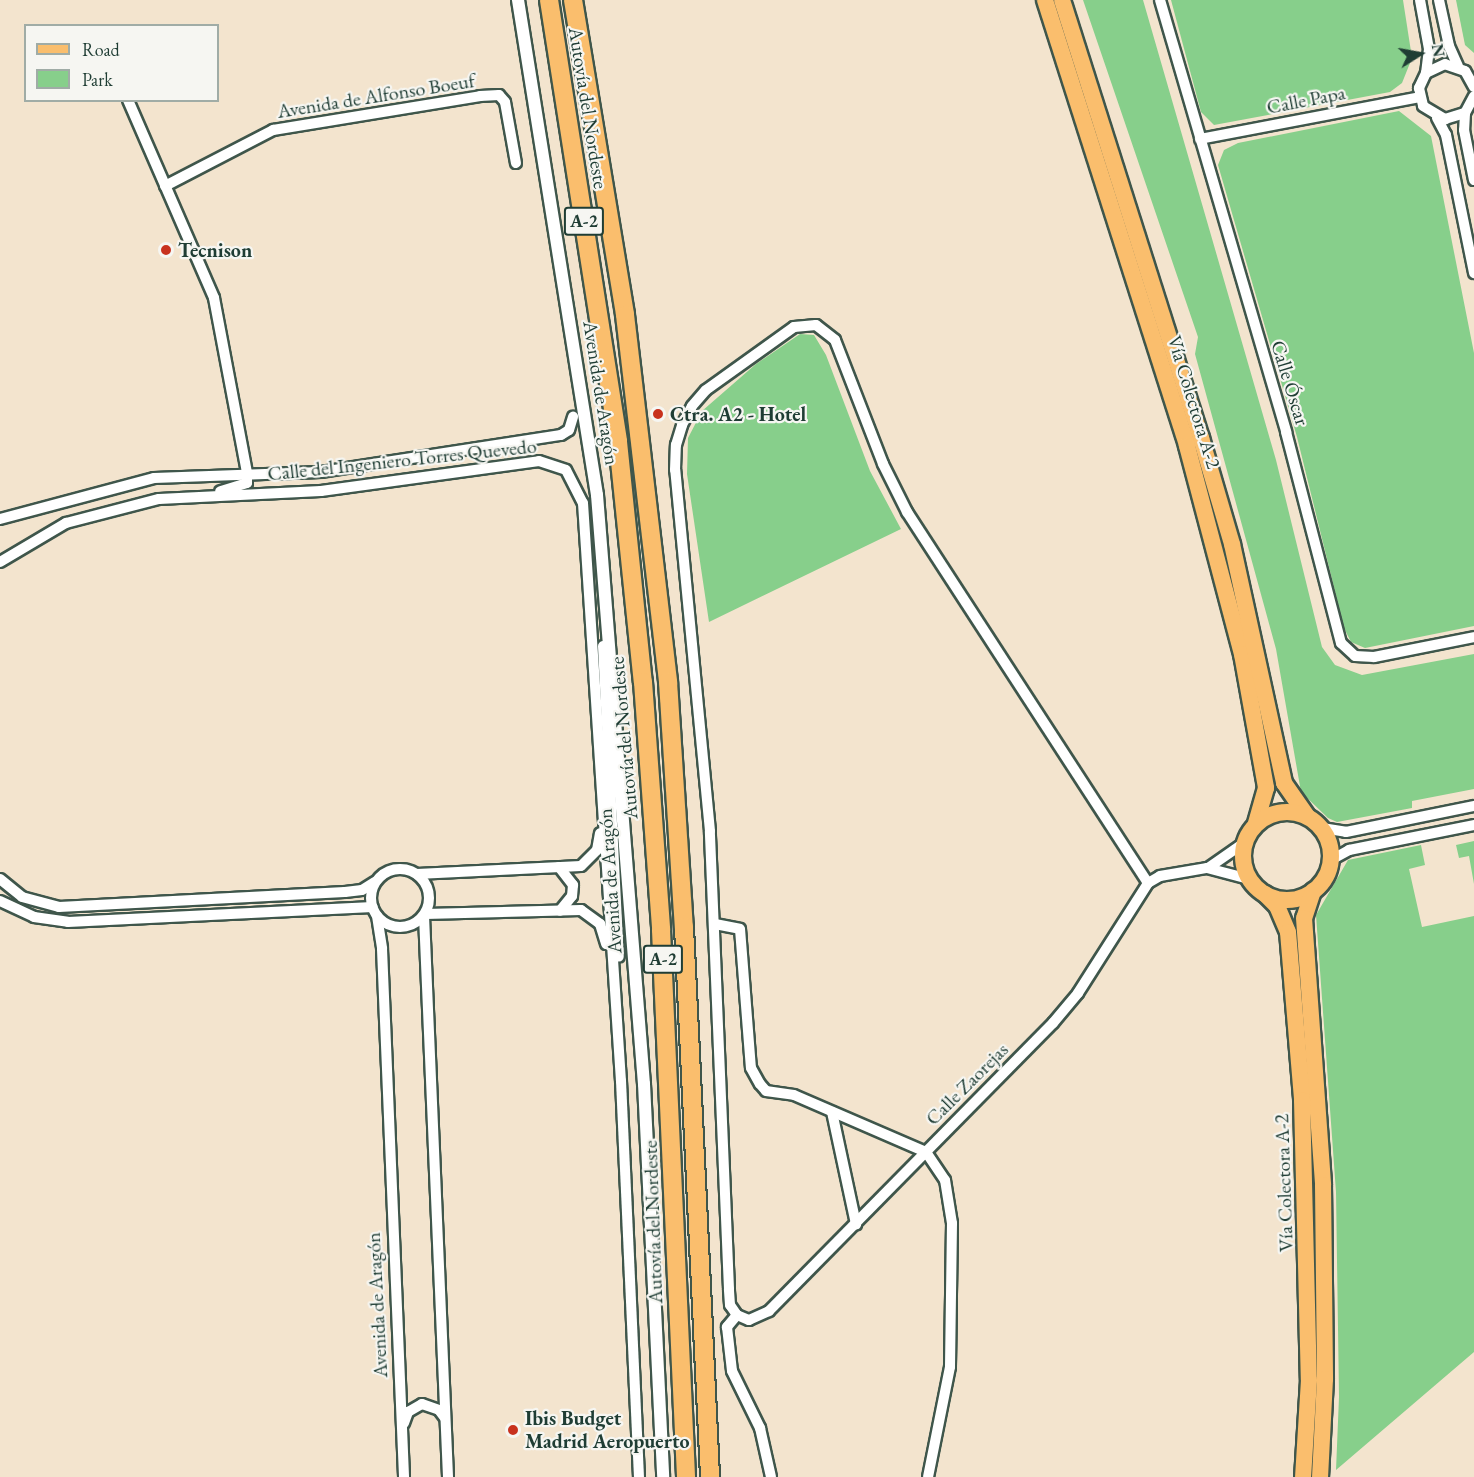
<!DOCTYPE html>
<html>
<head>
<meta charset="utf-8">
<style>
  body { margin:0 }
  #map { position:relative; width:1474px; height:1477px; overflow:hidden; background:#f3e4ce; font-family:"EB Garamond",serif }
  div>[style] { position:absolute }
  [style*='--x'] { left:calc(var(--x)*1px); top:calc(var(--y)*1px); width:calc(var(--w)*1px); rotate:calc(var(--a)*1deg) }
  .green>* { inset:0; background:#87cf8b }
  .roads { filter:drop-shadow(2px 0 #3f564b) drop-shadow(-2px 0 #3f564b) drop-shadow(0 2px #3f564b) drop-shadow(0 -2px #3f564b) }
  .minor>* { height:10px; margin:-5px; padding:0 5px; transform-origin:5px; border-radius:5px; background:#fff }
  .minor>.ring { margin:-5px; padding:0; box-sizing:content-box; background:none; border:10px solid #fff; border-radius:50% }
  .tertiary>* { height:12px; margin:-6px; padding:0 6px; transform-origin:6px; border-radius:6px; background:#fff }
  .primary>* { height:16px; margin:-8px; padding:0 8px; transform-origin:8px; border-radius:8px; background:#fabe6d }
  .primary>.ring { margin:-8px; padding:0; box-sizing:content-box; background:none; border:16px solid #fabe6d; border-radius:50% }
  .motorway>* { height:18px; margin:-9px; padding:0 9px; transform-origin:9px; border-radius:9px; background:#fabe6d }
  .dots>* { width:16px; height:16px; translate:-50% -50%; box-sizing:border-box; border:3px solid #f6f6f2; border-radius:50% }
  span { translate:-50% -50%; white-space:nowrap; text-align:center; line-height:1.15; -webkit-text-stroke:4.5px #f6f6f2; paint-order:stroke }
  .shield-label span { padding:2px 4px; background:#f6f6f2; border:2px solid; border-radius:4px; -webkit-text-stroke-width:0 }
  .shield-label { font-size:18px; color:#1f3d34; font-weight:700 }
  .street-label { font-size:20px; color:#1f3d34 }
  .poi-label { font-size:20px; color:#1f3d34; font-weight:700 }
  .left { translate:0 -50%; text-align:left }
  .legend { position:absolute; left:24px; top:24px; width:195px; height:78px; box-sizing:border-box; background:#f6f6f2; border:2px solid #a0aca6; margin:0; padding:8px 10px; list-style:none; font-size:18px; color:#1f3d34 }
  .legend li { display:flex; align-items:center; gap:12px; height:30px }
  .legend b { width:30px; border:2px solid #a0aca6 }
  .north { position:absolute; left:1390px; top:24px; width:60px; height:60px; -webkit-text-stroke:4px #f6f6f2; paint-order:stroke; rotate:79deg; font-size:16px; font-weight:700; line-height:24px; text-align:center; color:#1f3d34 }
  .north::after { content:''; display:block; margin:auto; width:21px; height:27px; background:#1f3d34; clip-path:polygon(50% 0,100% 100%,50% 72%,0 100%) }
</style>
</head>
<body>
<div id="map">
  <div class="green">
    <i style="clip-path:polygon(1083px 0,1143px 0,1276px 460px,1322px 647px,1335px 665px,1362px 675px,1474px 654px,1474px 789px,1412px 801px,1412px 808px,1337px 822px,1328px 818px,1301px 792px,1276px 649px,1195px 354px,1198px 337px)"></i>
    <i style="clip-path:polygon(1171px 0,1403px 0,1412px 58px,1402px 83px,1390px 92px,1214px 125px,1201px 112px)"></i>
    <i style="clip-path:polygon(1456px 0,1474px 0,1474px 53px,1465px 45px)"></i>
    <i style="clip-path:polygon(1399px 111px,1431px 136px,1474px 353px,1474px 626px,1365px 648px,1351px 642px,1344px 628px,1297px 437px,1218px 165px,1224px 150px,1238px 143px)"></i>
    <i style="clip-path:polygon(800px 334px,814px 335px,826px 355px,870px 471px,901px 529px,709px 622px,687px 474px,688px 438px,702px 411px,756px 364px)"></i>
    <i style="clip-path:polygon(1474px 841px,1474px 884px,1469px 856px,1459px 858px,1456px 845px)"></i>
    <i style="clip-path:polygon(1421px 845px,1425px 865px,1409px 869px,1422px 927px,1474px 916px,1474px 1352px,1336px 1470px,1339px 1397px,1336px 1192px,1316px 915px,1348px 860px)"></i>
  </div>
  <div class="roads">
    <div class="minor">
      <i style="--x:1160;--y:0;--w:450;--a:73.7"></i>
      <i style="--x:1286;--y:432;--w:218;--a:75.4"></i>
      <i style="--x:1341;--y:643;--w:19;--a:43"></i>
      <i style="--x:1355;--y:656;--w:19;--a:3"></i>
      <i style="--x:1374;--y:657;--w:102;--a:-11.3"></i>
      <i style="--x:1420;--y:0;--w:50;--a:79.6"></i>
      <i style="--x:1429;--y:49;--w:24;--a:97"></i>
      <i style="--x:1439;--y:0;--w:47;--a:77.7"></i>
      <i style="--x:1449;--y:46;--w:22;--a:66"></i>
      <i style="--x:1474;--y:87;--w:18;--a:-119"></i>
      <i style="--x:1465;--y:71;--w:21;--a:-161"></i>
      <i style="--x:1445;--y:64;--w:21;--a:155"></i>
      <i style="--x:1426;--y:73;--w:17;--a:115"></i>
      <i style="--x:1419;--y:88;--w:18;--a:77"></i>
      <i style="--x:1423;--y:106;--w:26;--a:31"></i>
      <i style="--x:1445;--y:119;--w:21;--a:-17"></i>
      <i style="--x:1465;--y:113;--w:19;--a:-62"></i>
      <i style="--x:128;--y:100;--w:216;--a:66.5"></i>
      <i style="--x:214;--y:298;--w:178;--a:79.3"></i>
      <i style="--x:247;--y:473;--w:10;--a:90"></i>
      <i style="--x:247;--y:483;--w:28;--a:163"></i>
      <i style="--x:1465;--y:113;--w:17;--a:93"></i>
      <i style="--x:1464;--y:130;--w:51;--a:78.7"></i>
      <i style="--x:1437;--y:118;--w:19;--a:62"></i>
      <i style="--x:1446;--y:135;--w:141;--a:78.5"></i>
      <i style="--x:1200;--y:139;--w:224;--a:-10.8"></i>
      <i style="--x:165;--y:186;--w:122;--a:-27.4"></i>
      <i style="--x:273;--y:130;--w:210;--a:-9.3"></i>
      <i style="--x:480;--y:96;--w:19;--a:-3"></i>
      <i style="--x:499;--y:95;--w:9;--a:49"></i>
      <i style="--x:505;--y:102;--w:62;--a:79.8"></i>
      <i style="--x:0;--y:519;--w:159;--a:-14.9"></i>
      <i style="--x:154;--y:478;--w:167;--a:-2.1"></i>
      <i style="--x:321;--y:472;--w:243;--a:-8.8"></i>
      <i style="--x:561;--y:435;--w:9;--a:-32"></i>
      <i style="--x:569;--y:430;--w:14;--a:-73"></i>
      <i style="--x:0;--y:562;--w:77;--a:-30.6"></i>
      <i style="--x:66;--y:523;--w:96;--a:-14.5"></i>
      <i style="--x:159;--y:499;--w:162;--a:-2.8"></i>
      <i style="--x:321;--y:491;--w:220;--a:-7.8"></i>
      <i style="--x:539;--y:461;--w:28;--a:18"></i>
      <i style="--x:566;--y:470;--w:37;--a:63"></i>
      <i style="--x:583;--y:503;--w:579;--a:86.24"></i>
      <i style="--x:621;--y:1081;--w:396;--a:87.4"></i>
      <i style="--x:603;--y:646;--w:311;--a:87.1"></i>
      <i style="--x:1322;--y:828;--w:24;--a:9"></i>
      <i style="--x:1346;--y:832;--w:131;--a:-11.5"></i>
      <i style="--x:1331;--y:860;--w:21;--a:-29"></i>
      <i style="--x:1349;--y:850;--w:127;--a:-11.3"></i>
      <i style="--x:559;--y:867;--w:23;--a:52"></i>
      <i style="--x:573;--y:885;--w:11;--a:95"></i>
      <i style="--x:572;--y:896;--w:19;--a:129"></i>
      <i style="--x:1208;--y:868;--w:44;--a:-34.8"></i>
      <i class="ring" style="left:371px;top:869px;width:48px;height:48px"></i>
      <i style="--x:417;--y:874;--w:164;--a:-2.8"></i>
      <i style="--x:581;--y:866;--w:23;--a:-45"></i>
      <i style="--x:597;--y:850;--w:17;--a:-80"></i>
      <i style="--x:0;--y:879;--w:28;--a:39"></i>
      <i style="--x:22;--y:897;--w:38;--a:15"></i>
      <i style="--x:59;--y:907;--w:286;--a:-3"></i>
      <i style="--x:345;--y:892;--w:17;--a:-7"></i>
      <i style="--x:362;--y:890;--w:15;--a:-32"></i>
      <i style="--x:0;--y:901;--w:38;--a:25"></i>
      <i style="--x:34;--y:917;--w:34;--a:8"></i>
      <i style="--x:68;--y:922;--w:305;--a:-2.8"></i>
      <i style="--x:425;--y:914;--w:156;--a:-1.5"></i>
      <i style="--x:581;--y:910;--w:24;--a:36"></i>
      <i style="--x:600;--y:924;--w:21;--a:73"></i>
      <i style="--x:377;--y:916;--w:33;--a:81"></i>
      <i style="--x:382;--y:949;--w:528;--a:87.61"></i>
      <i style="--x:424;--y:916;--w:562;--a:87.55"></i>
      <i style="--x:715;--y:924;--w:25;--a:11"></i>
      <i style="--x:740;--y:929;--w:139;--a:85.5"></i>
      <i style="--x:751;--y:1068;--w:18;--a:61"></i>
      <i style="--x:760;--y:1084;--w:9;--a:49"></i>
      <i style="--x:766;--y:1091;--w:28;--a:8"></i>
      <i style="--x:794;--y:1095;--w:144;--a:23.4"></i>
      <i style="--x:926;--y:1152;--w:34;--a:56"></i>
      <i style="--x:945;--y:1180;--w:44;--a:80.8"></i>
      <i style="--x:952;--y:1223;--w:144;--a:90.8"></i>
      <i style="--x:950;--y:1367;--w:112;--a:101.3"></i>
      <i style="--x:832;--y:1112;--w:115;--a:77.9"></i>
      <i style="--x:737;--y:1315;--w:12;--a:-125"></i>
      <i style="--x:730;--y:1305;--w:16;--a:-94"></i>
      <i style="--x:729;--y:1289;--w:458;--a:-92.4"></i>
      <i style="--x:710;--y:831;--w:363;--a:-95.5"></i>
      <i style="--x:675;--y:470;--w:25;--a:-88"></i>
      <i style="--x:676;--y:445;--w:21;--a:-73"></i>
      <i style="--x:682;--y:425;--w:21;--a:-62"></i>
      <i style="--x:692;--y:406;--w:21;--a:-49"></i>
      <i style="--x:706;--y:390;--w:108;--a:-35.6"></i>
      <i style="--x:794;--y:327;--w:22;--a:-5"></i>
      <i style="--x:816;--y:325;--w:24;--a:38"></i>
      <i style="--x:835;--y:340;--w:133;--a:68.8"></i>
      <i style="--x:883;--y:464;--w:54;--a:63.4"></i>
      <i style="--x:907;--y:512;--w:442;--a:57"></i>
      <i style="--x:737;--y:1315;--w:13;--a:23"></i>
      <i style="--x:749;--y:1320;--w:22;--a:-24"></i>
      <i style="--x:769;--y:1311;--w:404;--a:-45.4"></i>
      <i style="--x:1053;--y:1023;--w:39;--a:-50"></i>
      <i style="--x:1078;--y:993;--w:130;--a:-57.5"></i>
      <i style="--x:1148;--y:883;--w:14;--a:-30"></i>
      <i style="--x:1160;--y:876;--w:48;--a:-9.7"></i>
      <i style="--x:1207;--y:868;--w:43;--a:14.7"></i>
      <i style="--x:737;--y:1315;--w:16;--a:130"></i>
      <i style="--x:727;--y:1327;--w:44;--a:83.5"></i>
      <i style="--x:732;--y:1371;--w:64;--a:63.8"></i>
      <i style="--x:760;--y:1428;--w:50;--a:77.3"></i>
      <i style="--x:404;--y:1423;--w:12;--a:-70"></i>
      <i style="--x:408;--y:1412;--w:16;--a:-30"></i>
      <i style="--x:422;--y:1404;--w:18;--a:19"></i>
      <i style="--x:439;--y:1410;--w:10;--a:53"></i>
    </div>
    <div class="tertiary">
      <i style="--x:518;--y:0;--w:501;--a:80.93"></i>
      <i style="--x:597;--y:495;--w:591;--a:85.44"></i>
      <i style="--x:644;--y:1084;--w:393;--a:87.2"></i>
    </div>
    <div class="primary">
      <i style="--x:1045;--y:0;--w:468;--a:72.3"></i>
      <i style="--x:1187;--y:446;--w:215;--a:75.2"></i>
      <i style="--x:1242;--y:654;--w:136;--a:79.8"></i>
      <i style="--x:1266;--y:788;--w:36;--a:106"></i>
      <i style="--x:1062;--y:0;--w:460;--a:72.4"></i>
      <i style="--x:1201;--y:438;--w:110;--a:73.7"></i>
      <i style="--x:1232;--y:544;--w:245;--a:77.7"></i>
      <i style="--x:1284;--y:783;--w:40;--a:55.1"></i>
      <i class="ring" style="left:1243px;top:812px;width:72px;height:72px"></i>
      <i style="--x:1313;--y:891;--w:28;--a:108"></i>
      <i style="--x:1304;--y:918;--w:268;--a:85.9"></i>
      <i style="--x:1323;--y:1185;--w:194;--a:89.4"></i>
      <i style="--x:1325;--y:1379;--w:98;--a:92.9"></i>
      <i style="--x:1265;--y:894;--w:17;--a:45"></i>
      <i style="--x:1277;--y:906;--w:28;--a:67"></i>
      <i style="--x:1288;--y:932;--w:169;--a:85.2"></i>
      <i style="--x:1302;--y:1100;--w:280;--a:88.6"></i>
      <i style="--x:1309;--y:1380;--w:97;--a:93.5"></i>
    </div>
    <div class="motorway">
      <i style="--x:549;--y:0;--w:447;--a:81.1"></i>
      <i style="--x:618;--y:442;--w:241;--a:84.1"></i>
      <i style="--x:643;--y:682;--w:249;--a:85.8"></i>
      <i style="--x:661;--y:930;--w:548;--a:87.38"></i>
      <i style="--x:573;--y:0;--w:319;--a:80.6"></i>
      <i style="--x:625;--y:315;--w:370;--a:83.3"></i>
      <i style="--x:668;--y:682;--w:246;--a:86.3"></i>
      <i style="--x:684;--y:927;--w:551;--a:87.29"></i>
    </div>
  </div>
  <div class="dots">
    <i style="left:166px;top:250px;background:#c8321e"></i>
    <i style="left:658px;top:414px;background:#c8321e"></i>
    <i style="left:513px;top:1430px;background:#c8321e"></i>
  </div>
  <div class="shield-label">
    <span style="left:584px;top:221px">A-2</span>
    <span style="left:663px;top:959px">A-2</span>
  </div>
  <div class="street-label">
    <span style="left:376px;top:96px;rotate:-9deg">Avenida de Alfonso Boeuf</span>
    <span style="left:1306px;top:100px;rotate:-11deg">Calle Papa</span>
    <span style="left:588px;top:108px;rotate:81deg">Autovía del Nordeste</span>
    <span style="left:1290px;top:383px;rotate:73deg">Calle Óscar</span>
    <span style="left:601px;top:393px;rotate:81deg">Avenida de Aragón</span>
    <span style="left:1194px;top:402px;rotate:73deg">Vía Colectora A-2</span>
    <span style="left:402px;top:460px;rotate:-6deg">Calle del Ingeniero Torres Quevedo</span>
    <span style="left:624px;top:738px;rotate:-95deg">Autovía del Nordeste</span>
    <span style="left:610px;top:881px;rotate:-94deg">Avenida de Aragón</span>
    <span style="left:967px;top:1084px;rotate:-45deg">Calle Zaorejas</span>
    <span style="left:1284px;top:1183px;rotate:-92deg">Vía Colectora A-2</span>
    <span style="left:653px;top:1222px;rotate:-92deg">Autovía del Nordeste</span>
    <span style="left:377px;top:1305px;rotate:-93deg">Avenida de Aragón</span>
  </div>
  <div class="poi-label">
    <span class="left" style="left:178px;top:250px">Tecnison</span>
    <span class="left" style="left:670px;top:414px">Ctra. A2 - Hotel</span>
    <span class="left" style="left:525px;top:1430px">Ibis Budget<br>Madrid Aeropuerto</span>
  </div>
  <ul class="legend">
  <li><b style="height:8px;background:#fabe6d"></b>Road</li>
  <li><b style="height:16px;background:#87cf8b"></b>Park</li>
  </ul>
  <div class="north">N</div>
</div>
</body>
</html>
